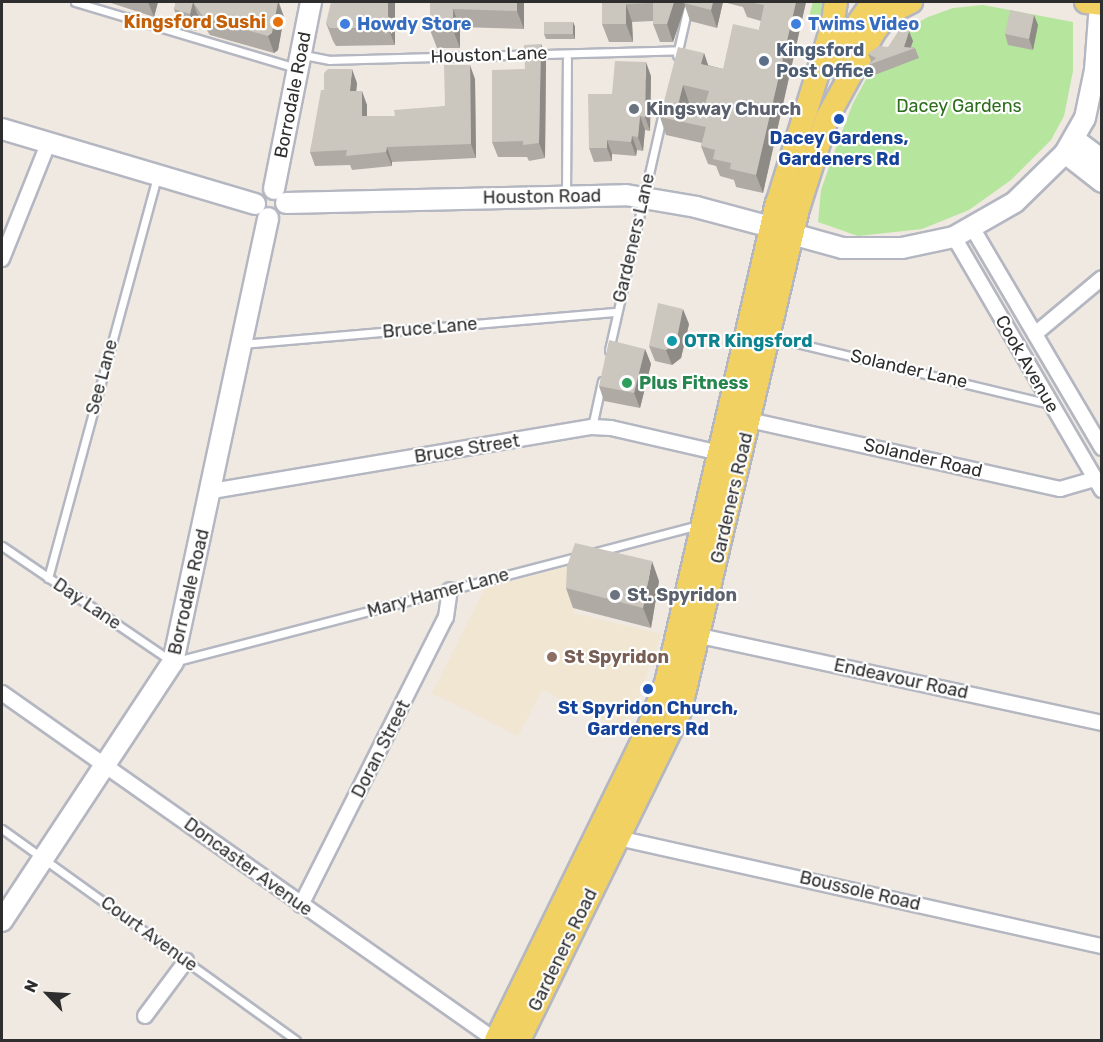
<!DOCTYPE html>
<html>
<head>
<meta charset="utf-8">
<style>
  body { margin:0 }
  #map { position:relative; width:1103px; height:1042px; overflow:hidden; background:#efe9e1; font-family:Rubik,sans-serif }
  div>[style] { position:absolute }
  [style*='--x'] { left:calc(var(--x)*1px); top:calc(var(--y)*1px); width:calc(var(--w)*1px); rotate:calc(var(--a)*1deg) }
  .education>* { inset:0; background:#f0e6d1 }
  .green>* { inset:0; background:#b6e59e }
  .roads { filter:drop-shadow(2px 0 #b4b7c1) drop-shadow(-2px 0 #b4b7c1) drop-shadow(0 2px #b4b7c1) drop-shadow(0 -2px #b4b7c1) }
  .lane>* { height:7px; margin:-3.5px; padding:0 3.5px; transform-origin:3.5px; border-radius:3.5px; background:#fff }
  .street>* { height:14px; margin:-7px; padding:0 7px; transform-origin:7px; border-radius:7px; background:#fff }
  .secondary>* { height:20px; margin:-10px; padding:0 10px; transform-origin:10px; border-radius:10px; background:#fff }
  .primary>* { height:22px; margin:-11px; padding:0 11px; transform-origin:11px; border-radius:11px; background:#f2d163 }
  .wall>* { inset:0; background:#afaba4 }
  .shaded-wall>* { inset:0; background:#8e8b86 }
  .building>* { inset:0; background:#cbc7bf }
  .dots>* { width:16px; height:16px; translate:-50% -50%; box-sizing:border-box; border:3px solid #fff; border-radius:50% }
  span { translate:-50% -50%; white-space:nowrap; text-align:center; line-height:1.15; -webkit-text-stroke:4.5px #fff; paint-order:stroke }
  .food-label { font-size:18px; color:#c56008; font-weight:700 }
  .right { translate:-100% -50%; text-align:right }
  .shop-label { font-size:18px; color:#366cbe; font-weight:700 }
  .left { translate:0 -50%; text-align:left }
  .service-label { font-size:18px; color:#4e5e75; font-weight:700 }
  .street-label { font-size:18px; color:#2e2e2e }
  .park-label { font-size:18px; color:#2c6e1b }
  .worship-label { font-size:18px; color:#5b616d; font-weight:700 }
  .transit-label { font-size:18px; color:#164399; font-weight:700 }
  .culture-label { font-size:18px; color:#0d838f; font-weight:700 }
  .leisure-label { font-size:18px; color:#27864d; font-weight:700 }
  .education-label { font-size:18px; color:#785e54; font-weight:700 }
  .frame { position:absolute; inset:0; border:3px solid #2e2e2e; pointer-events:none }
  .north { position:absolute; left:18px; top:964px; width:60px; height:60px; -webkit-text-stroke:4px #fff; paint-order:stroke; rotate:295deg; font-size:16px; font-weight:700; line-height:24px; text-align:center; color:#2e2e2e }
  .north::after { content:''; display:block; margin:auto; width:21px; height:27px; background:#2e2e2e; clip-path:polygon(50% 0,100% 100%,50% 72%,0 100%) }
</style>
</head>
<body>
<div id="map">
  <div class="education">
    <i style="clip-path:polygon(582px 563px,573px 613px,661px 634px,626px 732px,542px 690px,518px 736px,432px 693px,485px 588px)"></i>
  </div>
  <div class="green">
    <i style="clip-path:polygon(813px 2px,827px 2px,816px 22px,808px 20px)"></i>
    <i style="clip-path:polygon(983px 5px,1073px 22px,1073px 71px,1064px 116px,1051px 140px,1011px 180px,969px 210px,922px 229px,858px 236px,818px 222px,821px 190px,834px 153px,853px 103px,874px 65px,910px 27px,928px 17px,953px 8px)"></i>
  </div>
  <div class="roads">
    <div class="lane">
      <i style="--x:75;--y:2;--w:232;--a:16.6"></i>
      <i style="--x:304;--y:55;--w:26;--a:11"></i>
      <i style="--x:330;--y:60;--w:348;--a:-1.6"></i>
      <i style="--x:677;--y:55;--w:54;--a:-77.2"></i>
      <i style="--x:566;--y:195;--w:136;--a:-89.6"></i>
      <i style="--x:771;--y:337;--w:287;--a:13.5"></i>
      <i style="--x:242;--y:344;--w:376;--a:-4.9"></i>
      <i style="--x:609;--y:350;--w:244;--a:-77.2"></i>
      <i style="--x:592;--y:427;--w:47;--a:-77.7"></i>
      <i style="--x:2;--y:546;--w:207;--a:34.2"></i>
      <i style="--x:173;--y:662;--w:417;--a:-14.6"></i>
      <i style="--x:596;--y:552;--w:106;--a:-14.7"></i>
      <i style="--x:48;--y:578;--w:415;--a:-74.8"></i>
      <i style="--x:2;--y:829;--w:362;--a:35.7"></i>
    </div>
    <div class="street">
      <i style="--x:973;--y:229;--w:254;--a:59.5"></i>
      <i style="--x:954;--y:237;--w:293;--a:59.7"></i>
      <i style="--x:2;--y:259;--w:124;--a:-68.2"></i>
      <i style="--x:1035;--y:334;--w:87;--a:-39.9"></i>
      <i style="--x:749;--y:420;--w:319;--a:12.5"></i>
      <i style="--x:1060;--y:489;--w:36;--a:-16"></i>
      <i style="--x:212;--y:491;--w:385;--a:-9.6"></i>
      <i style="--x:592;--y:427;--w:19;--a:3"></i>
      <i style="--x:611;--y:428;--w:112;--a:12.9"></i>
      <i style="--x:700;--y:636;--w:411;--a:12.2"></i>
      <i style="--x:2;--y:693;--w:603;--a:35.14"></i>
      <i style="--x:618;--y:838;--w:496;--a:12.6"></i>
      <i style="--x:301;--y:905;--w:322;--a:-63.3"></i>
      <i style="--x:446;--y:617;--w:27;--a:-82"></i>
      <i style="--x:145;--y:1016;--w:69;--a:-53.3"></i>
    </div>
    <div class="secondary">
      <i style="--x:2;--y:129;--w:264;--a:16.5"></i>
      <i style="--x:1074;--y:139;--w:35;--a:37"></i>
      <i style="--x:1065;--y:153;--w:47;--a:38.1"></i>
      <i style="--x:274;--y:189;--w:191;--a:-78.8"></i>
      <i style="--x:286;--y:203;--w:340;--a:-1.3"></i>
      <i style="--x:626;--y:195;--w:71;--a:9.7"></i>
      <i style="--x:696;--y:207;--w:78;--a:14.9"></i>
      <i style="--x:792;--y:234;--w:52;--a:15.6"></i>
      <i style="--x:842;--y:248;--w:60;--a:0"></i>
      <i style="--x:902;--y:248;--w:53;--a:-11.9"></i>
      <i style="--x:954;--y:237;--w:70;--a:-29.8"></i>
      <i style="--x:1015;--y:202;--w:70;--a:-44.4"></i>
      <i style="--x:1065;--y:153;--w:40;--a:-60.3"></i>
      <i style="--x:1085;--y:118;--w:49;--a:-78.2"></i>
      <i style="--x:1095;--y:70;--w:66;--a:-85.7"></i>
      <i style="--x:2;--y:921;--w:310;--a:-56.6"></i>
      <i style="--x:173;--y:662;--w:454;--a:-77.9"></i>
    </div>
    <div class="primary">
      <i style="--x:1086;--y:2;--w:16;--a:7"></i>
      <i style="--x:828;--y:66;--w:78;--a:-54.9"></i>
      <i style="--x:496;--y:1040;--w:341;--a:-63.9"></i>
      <i style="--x:646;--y:734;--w:55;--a:-68.6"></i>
      <i style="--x:666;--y:683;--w:492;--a:-77"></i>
      <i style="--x:777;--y:204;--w:185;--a:-72.7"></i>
      <i style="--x:832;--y:27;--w:25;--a:-81"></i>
      <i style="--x:519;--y:1040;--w:366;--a:-63.9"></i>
      <i style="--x:680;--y:711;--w:516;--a:-76.77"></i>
      <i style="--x:798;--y:209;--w:96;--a:-72.3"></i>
      <i style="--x:827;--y:118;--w:98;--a:-61.3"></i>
      <i style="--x:874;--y:32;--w:24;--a:-52"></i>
      <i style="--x:889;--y:13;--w:25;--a:-27"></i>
    </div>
  </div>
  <div class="wall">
    <i style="clip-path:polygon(108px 2px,158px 2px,154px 17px)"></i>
    <i style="clip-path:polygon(176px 2px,279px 2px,284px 17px,278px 50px,274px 53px,210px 35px,199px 19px,196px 31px,180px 26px,174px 9px)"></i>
    <i style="clip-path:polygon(395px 2px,395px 45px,336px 46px,333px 41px,326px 23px)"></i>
    <i style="clip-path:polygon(430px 2px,524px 2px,524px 29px,460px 27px,460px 48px,437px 48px,430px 30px)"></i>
    <i style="clip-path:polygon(evenodd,602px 2px,806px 2px,763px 193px,736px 187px,734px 180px,720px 176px,716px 166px,708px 164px,701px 146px,702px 143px,666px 135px,660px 117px,704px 53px,708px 65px,723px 69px,759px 30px,761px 21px,747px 17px,743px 7px,723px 2px,717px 28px,690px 21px,685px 6px,673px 42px,660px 42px,653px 24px,653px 21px,632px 22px,633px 42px,609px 42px,602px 24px,602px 2px,689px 103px,705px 107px,702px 115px,687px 112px,689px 103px)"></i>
    <i style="clip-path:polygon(1034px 15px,1038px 25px,1033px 50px,1008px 45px,1005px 34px)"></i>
    <i style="clip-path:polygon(573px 22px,575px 27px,575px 39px,546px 39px,544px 34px)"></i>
    <i style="clip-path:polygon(913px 41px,911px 47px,915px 48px,919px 58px,872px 76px,868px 65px,872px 63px,868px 54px,888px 47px)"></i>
    <i style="clip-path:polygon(541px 44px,546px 59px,545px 158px,529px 161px,527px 157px,498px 157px,492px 142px,525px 69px)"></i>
    <i style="clip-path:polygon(651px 76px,650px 131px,645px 130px,643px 151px,637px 150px,636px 156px,612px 154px,612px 161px,594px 162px,589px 148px,612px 94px)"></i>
    <i style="clip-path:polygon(475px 79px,476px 158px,392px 162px,392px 166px,352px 170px,350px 165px,315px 166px,310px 152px,324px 90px,357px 83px,356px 91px,367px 105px,367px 116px,395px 116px,445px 106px)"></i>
    <i style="clip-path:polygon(689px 324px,681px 358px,672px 365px,655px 361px,649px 346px)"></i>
    <i style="clip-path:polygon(645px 349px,651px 364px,640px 408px,604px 401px,599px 386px)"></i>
    <i style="clip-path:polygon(659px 581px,651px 628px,573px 608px,566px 588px)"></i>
  </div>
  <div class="shaded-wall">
    <i style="clip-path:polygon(148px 2px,158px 2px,154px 17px)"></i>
    <i style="clip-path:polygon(193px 2px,199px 19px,196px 31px,190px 14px)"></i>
    <i style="clip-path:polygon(278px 2px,284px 17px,278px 50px,274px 53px,268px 36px)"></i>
    <i style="clip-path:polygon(388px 2px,395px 2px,395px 45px,388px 28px)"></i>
    <i style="clip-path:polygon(517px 2px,524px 2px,524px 29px,517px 11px)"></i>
    <i style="clip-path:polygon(674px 2px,686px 2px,684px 3px,685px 6px,673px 42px,667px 24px)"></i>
    <i style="clip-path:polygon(713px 2px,723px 2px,717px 28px,711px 10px)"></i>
    <i style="clip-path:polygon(796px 2px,806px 2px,763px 193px,756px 175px)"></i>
    <i style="clip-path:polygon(626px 4px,632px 22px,633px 42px,626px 24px)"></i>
    <i style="clip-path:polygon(453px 9px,460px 27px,460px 48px,453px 30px)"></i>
    <i style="clip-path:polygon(1034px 15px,1038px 25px,1033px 50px,1029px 39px)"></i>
    <i style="clip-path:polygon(573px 22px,575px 27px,575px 39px,573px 34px)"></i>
    <i style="clip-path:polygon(909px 31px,913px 41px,910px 49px,904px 47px)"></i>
    <i style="clip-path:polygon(541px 44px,546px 59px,545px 158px,539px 143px)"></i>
    <i style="clip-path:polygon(704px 53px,710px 71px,701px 64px)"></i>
    <i style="clip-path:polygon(646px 62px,651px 76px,650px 131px,645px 117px)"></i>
    <i style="clip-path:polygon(470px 65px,475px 79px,476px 158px,471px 144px)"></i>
    <i style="clip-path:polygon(352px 69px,357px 83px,355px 105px,350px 91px)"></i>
    <i style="clip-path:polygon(683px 85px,689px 103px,685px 122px,677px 109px)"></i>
    <i style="clip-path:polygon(362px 91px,367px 105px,367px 130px,362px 116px)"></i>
    <i style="clip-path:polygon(640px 116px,645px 130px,643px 151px,638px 137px)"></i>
    <i style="clip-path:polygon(632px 136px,637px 150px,636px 156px,631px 142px)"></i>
    <i style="clip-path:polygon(607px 140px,612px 154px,612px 161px,607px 148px)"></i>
    <i style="clip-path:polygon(387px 147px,392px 162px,392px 166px,386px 152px)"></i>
    <i style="clip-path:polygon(683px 309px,689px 324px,681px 358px,672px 365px,666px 350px)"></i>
    <i style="clip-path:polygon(645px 349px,651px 364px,640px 408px,634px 393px)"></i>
    <i style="clip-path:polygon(652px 561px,659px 581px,651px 628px,643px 608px)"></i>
  </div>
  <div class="building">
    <i style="clip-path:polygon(176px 2px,278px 2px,272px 33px,268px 36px,204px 18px,193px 2px,190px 14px,174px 9px)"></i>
    <i style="clip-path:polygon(331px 2px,388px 2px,388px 28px,330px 28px,326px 23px)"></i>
    <i style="clip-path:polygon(430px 2px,517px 2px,517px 11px,453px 9px,453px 30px,430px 30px)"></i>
    <i style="clip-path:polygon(602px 2px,674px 2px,667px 24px,653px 24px,653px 3px,626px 4px,626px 24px,602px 24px)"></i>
    <i style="clip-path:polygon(684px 2px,713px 2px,711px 10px,684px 3px)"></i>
    <i style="clip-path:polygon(evenodd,749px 2px,796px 2px,756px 175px,730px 169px,731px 163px,713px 159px,715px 150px,701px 146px,706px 127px,660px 117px,678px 47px,704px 53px,701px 64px,723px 69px,733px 24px,759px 30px,764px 5px,749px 2px,683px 85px,709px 91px,702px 115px,677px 109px,683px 85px)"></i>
    <i style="clip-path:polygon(1010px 10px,1034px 15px,1029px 39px,1005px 34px)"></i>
    <i style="clip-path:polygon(905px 21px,909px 31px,904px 47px,915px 48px,868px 65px,876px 58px,868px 54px,878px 46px,888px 47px)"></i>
    <i style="clip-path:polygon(544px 22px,573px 22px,573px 34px,544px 34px)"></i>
    <i style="clip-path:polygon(541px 44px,539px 143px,523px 145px,523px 141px,492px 142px,492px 70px,525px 69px,524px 45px)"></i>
    <i style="clip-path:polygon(615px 61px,646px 62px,645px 117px,640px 116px,638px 137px,632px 136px,631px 142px,607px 140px,607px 148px,589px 148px,588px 94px,612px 94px)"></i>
    <i style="clip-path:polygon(444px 65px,470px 65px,471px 144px,387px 147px,386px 152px,346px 156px,347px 150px,310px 152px,321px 90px,324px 90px,324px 73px,328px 69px,352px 69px,350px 91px,362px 91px,362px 116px,395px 116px,394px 110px,445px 106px)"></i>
    <i style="clip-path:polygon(658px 303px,683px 309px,676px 343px,666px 350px,649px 346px)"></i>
    <i style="clip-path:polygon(609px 340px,645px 349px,634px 393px,599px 386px)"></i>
    <i style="clip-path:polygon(575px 543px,652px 561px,643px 608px,566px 588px,567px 566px)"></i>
  </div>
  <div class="dots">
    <i style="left:278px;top:22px;background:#e8710a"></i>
    <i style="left:345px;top:24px;background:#3f7fe0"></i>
    <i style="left:796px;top:24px;background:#3f7fe0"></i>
    <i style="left:764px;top:61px;background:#5c6f8a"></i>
    <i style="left:634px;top:109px;background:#6b7280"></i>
    <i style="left:839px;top:119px;background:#1a4fb4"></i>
    <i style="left:672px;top:341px;background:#0f9aa8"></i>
    <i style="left:627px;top:383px;background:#2e9e5b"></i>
    <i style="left:615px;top:595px;background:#6b7280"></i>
    <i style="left:552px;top:657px;background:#8d6e63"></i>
    <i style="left:648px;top:689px;background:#1a4fb4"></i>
  </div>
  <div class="food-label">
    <span class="right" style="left:266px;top:22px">Kingsford Sushi</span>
  </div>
  <div class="shop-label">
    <span class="left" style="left:357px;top:24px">Howdy Store</span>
    <span class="left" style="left:808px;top:24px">Twims Video</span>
  </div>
  <div class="service-label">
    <span class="left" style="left:776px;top:61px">Kingsford<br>Post Office</span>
  </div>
  <div class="street-label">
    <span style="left:489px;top:55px;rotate:-2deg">Houston Lane</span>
    <span style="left:293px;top:95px;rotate:-79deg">Borrodale Road</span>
    <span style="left:542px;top:197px;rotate:-1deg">Houston Road</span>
    <span style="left:634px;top:238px;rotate:-77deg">Gardeners Lane</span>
    <span style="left:430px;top:328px;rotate:-5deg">Bruce Lane</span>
    <span style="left:1027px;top:364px;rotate:60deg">Cook Avenue</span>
    <span style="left:909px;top:369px;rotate:13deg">Solander Lane</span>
    <span style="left:102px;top:377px;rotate:-75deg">See Lane</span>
    <span style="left:467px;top:449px;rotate:-9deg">Bruce Street</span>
    <span style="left:923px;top:458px;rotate:13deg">Solander Road</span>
    <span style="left:732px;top:498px;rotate:-77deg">Gardeners Road</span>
    <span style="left:189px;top:592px;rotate:-77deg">Borrodale Road</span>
    <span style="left:438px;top:593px;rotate:-15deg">Mary Hamer Lane</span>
    <span style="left:87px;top:604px;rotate:34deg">Day Lane</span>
    <span style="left:901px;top:679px;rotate:12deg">Endeavour Road</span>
    <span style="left:381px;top:749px;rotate:-63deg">Doran Street</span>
    <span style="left:248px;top:867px;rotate:36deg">Doncaster Avenue</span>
    <span style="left:860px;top:891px;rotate:13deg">Boussole Road</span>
    <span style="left:149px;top:934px;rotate:36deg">Court Avenue</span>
    <span style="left:563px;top:950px;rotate:-64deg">Gardeners Road</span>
  </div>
  <div class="park-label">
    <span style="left:959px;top:106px">Dacey Gardens</span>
  </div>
  <div class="worship-label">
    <span class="left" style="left:646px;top:109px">Kingsway Church</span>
    <span class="left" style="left:627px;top:595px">St. Spyridon</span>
  </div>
  <div class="transit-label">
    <span style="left:839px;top:149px">Dacey Gardens,<br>Gardeners Rd</span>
    <span style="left:648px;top:719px">St Spyridon Church,<br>Gardeners Rd</span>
  </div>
  <div class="culture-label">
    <span class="left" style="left:684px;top:341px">OTR Kingsford</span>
  </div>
  <div class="leisure-label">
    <span class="left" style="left:639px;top:383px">Plus Fitness</span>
  </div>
  <div class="education-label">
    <span class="left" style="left:564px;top:657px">St Spyridon</span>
  </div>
  <div class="frame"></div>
  <div class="north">N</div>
</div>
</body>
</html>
